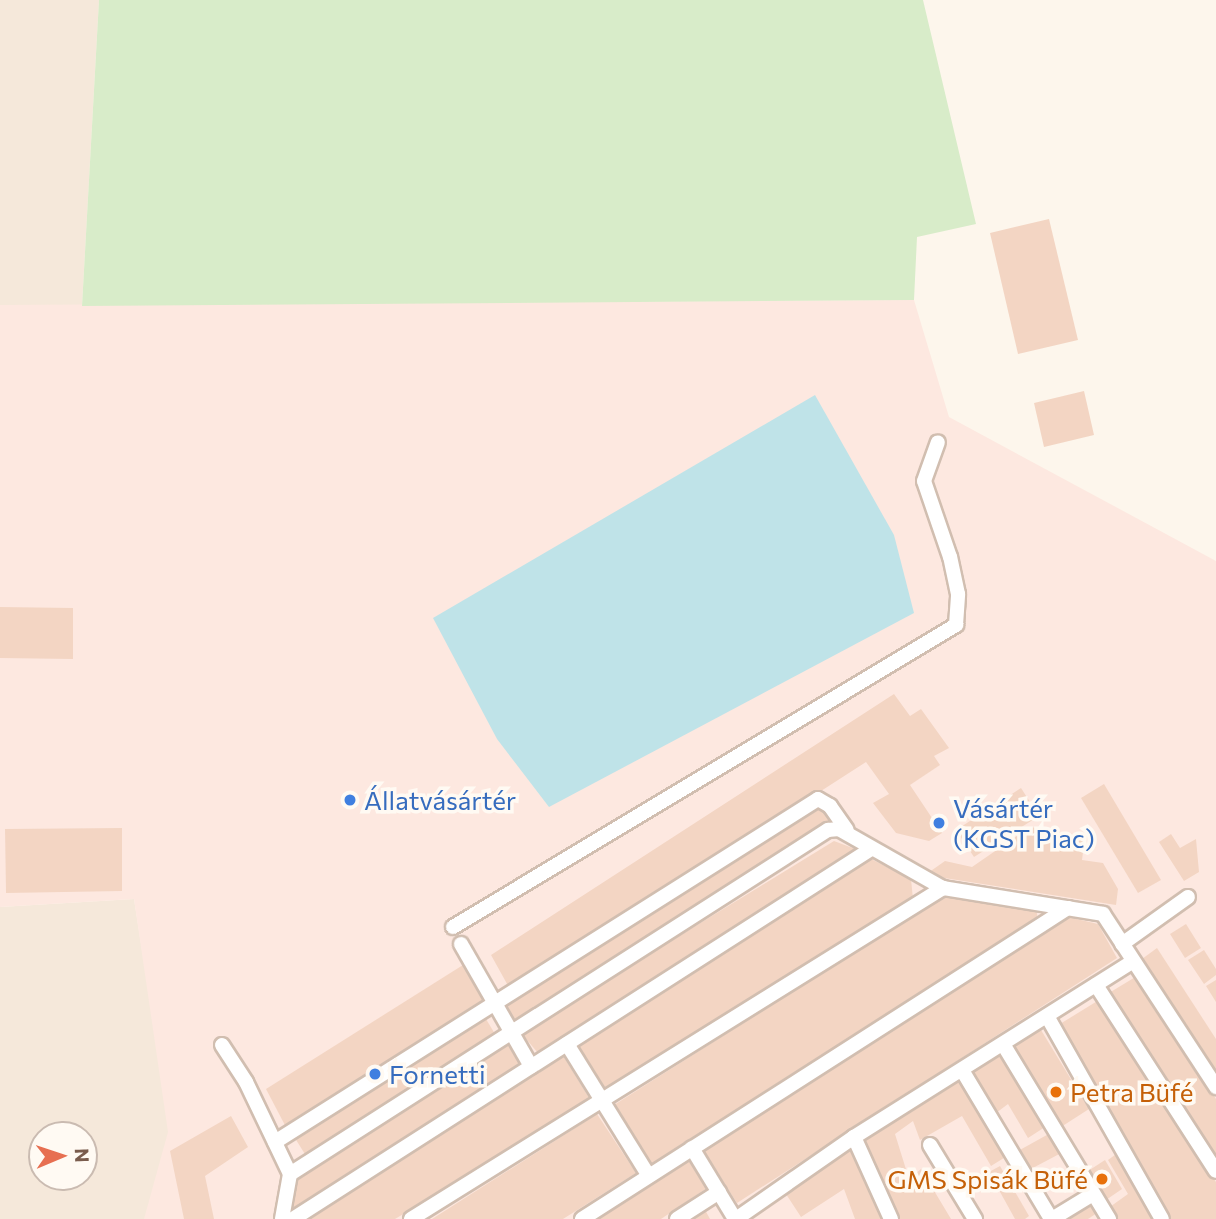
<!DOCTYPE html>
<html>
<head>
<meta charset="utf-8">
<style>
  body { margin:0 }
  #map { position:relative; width:1216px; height:1219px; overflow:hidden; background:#fdf6ec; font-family:Commissioner,sans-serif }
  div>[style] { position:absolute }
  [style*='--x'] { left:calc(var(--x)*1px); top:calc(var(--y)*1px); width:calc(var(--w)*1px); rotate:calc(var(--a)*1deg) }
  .residential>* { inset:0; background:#f5e8da }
  .commercial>* { inset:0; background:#fde8e0 }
  .green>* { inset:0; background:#d8ecc9 }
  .water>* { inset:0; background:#bfe3e8 }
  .building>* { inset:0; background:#f3d5c3 }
  .roads { filter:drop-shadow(2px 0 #d1beb0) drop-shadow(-2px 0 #d1beb0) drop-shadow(0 2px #d1beb0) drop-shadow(0 -2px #d1beb0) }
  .lane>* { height:14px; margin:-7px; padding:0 7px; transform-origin:7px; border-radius:7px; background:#fff }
  .dots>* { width:19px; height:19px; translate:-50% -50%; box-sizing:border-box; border:4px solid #fffaf3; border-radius:50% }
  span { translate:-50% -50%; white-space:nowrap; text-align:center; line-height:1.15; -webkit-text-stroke:7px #fffaf3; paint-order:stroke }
  .shop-label { font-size:26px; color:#366cbe }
  .left { translate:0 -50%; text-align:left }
  .food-label { font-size:26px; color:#c56008 }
  .right { translate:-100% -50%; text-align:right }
  .north { position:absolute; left:28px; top:1121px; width:70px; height:70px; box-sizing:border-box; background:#fffaf3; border:2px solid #cabbb1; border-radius:50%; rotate:88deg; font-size:19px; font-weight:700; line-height:28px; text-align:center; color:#7a5c4d }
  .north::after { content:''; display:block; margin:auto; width:24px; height:32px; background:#e76f51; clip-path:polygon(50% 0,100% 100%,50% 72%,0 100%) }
</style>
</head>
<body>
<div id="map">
  <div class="residential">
    <i style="clip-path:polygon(0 0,99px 0,82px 306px,0 305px)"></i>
    <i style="clip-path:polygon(evenodd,134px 899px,184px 1219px,0 1219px,0 907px,134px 899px,42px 1135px,84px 1135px,84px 1177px,42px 1177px,42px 1135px)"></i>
  </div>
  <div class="commercial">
    <i style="clip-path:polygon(914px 300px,949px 417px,1216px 561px,1216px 1219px,144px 1219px,168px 1132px,134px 899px,0 907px,0 305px)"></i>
  </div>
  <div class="green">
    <i style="clip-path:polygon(99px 0,923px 0,976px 224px,917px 237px,914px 300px,82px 306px)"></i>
  </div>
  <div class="water">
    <i style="clip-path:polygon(815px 395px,894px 535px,914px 613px,549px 807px,497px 739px,433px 618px)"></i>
  </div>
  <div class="building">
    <i style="clip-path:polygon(1049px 219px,1078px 340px,1018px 354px,990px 233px)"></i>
    <i style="clip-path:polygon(1084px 391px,1094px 435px,1044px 447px,1034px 403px)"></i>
    <i style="clip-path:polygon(0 607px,73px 608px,73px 659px,0 658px)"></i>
    <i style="clip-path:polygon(894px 694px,910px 716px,921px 709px,949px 748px,934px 756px,940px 765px,910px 785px,942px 833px,929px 841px,896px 833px,873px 803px,889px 794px,866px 762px,511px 991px,491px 955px)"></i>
    <i style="clip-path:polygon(1104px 784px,1161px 880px,1138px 893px,1081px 798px)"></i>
    <i style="clip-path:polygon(1021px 788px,1039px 816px,974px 857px,956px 830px)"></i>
    <i style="clip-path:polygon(822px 805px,832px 822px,517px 1025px,505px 1004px)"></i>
    <i style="clip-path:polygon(1030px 827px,1085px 836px,1082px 860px,1103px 863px,1118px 889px,1116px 905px,925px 875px,945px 861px,972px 867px)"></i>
    <i style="clip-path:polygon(122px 828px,122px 891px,6px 893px,5px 829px)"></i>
    <i style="clip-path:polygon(1171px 834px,1180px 848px,1196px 839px,1199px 872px,1184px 881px,1159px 842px)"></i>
    <i style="clip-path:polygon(834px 841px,858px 850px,538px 1053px,521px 1033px)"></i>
    <i style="clip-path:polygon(869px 858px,911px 879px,913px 899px,604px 1094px,574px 1045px)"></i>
    <i style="clip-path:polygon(943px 896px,1036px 908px,1038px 920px,650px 1166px,614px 1105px)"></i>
    <i style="clip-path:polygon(1068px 917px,1098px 924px,1117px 958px,737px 1203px,702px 1149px)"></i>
    <i style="clip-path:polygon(1186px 924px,1201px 948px,1185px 958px,1170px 934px)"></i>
    <i style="clip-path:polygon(1157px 948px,1216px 1039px,1216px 1071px,1142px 959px)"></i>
    <i style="clip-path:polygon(1204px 950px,1216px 969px,1216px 975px,1204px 984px,1188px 960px)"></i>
    <i style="clip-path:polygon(463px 965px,486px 1006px,288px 1131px,266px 1089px)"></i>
    <i style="clip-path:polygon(1137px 976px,1216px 1099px,1216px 1155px,1109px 993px)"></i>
    <i style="clip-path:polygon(1216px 980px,1216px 1002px,1206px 986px)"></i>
    <i style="clip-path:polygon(1099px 1000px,1216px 1182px,1216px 1219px,1171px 1219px,1060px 1024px)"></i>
    <i style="clip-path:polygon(483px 1014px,498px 1039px,308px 1159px,293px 1135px)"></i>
    <i style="clip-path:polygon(1041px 1030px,1089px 1109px,1061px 1127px,1010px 1047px)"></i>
    <i style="clip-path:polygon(507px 1040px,522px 1064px,290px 1215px,297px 1173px)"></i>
    <i style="clip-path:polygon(562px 1054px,591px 1101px,395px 1219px,302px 1219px)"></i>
    <i style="clip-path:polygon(1001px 1055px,1045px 1127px,1028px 1138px,1008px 1104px,996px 1113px,969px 1074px)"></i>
    <i style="clip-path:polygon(961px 1077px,1007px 1156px,991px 1166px,962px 1116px,920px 1140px,913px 1121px,895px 1134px,909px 1179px,921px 1169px,951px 1219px,898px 1219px,860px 1138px)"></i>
    <i style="clip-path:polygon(597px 1114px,636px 1173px,563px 1219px,432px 1219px)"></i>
    <i style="clip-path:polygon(231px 1116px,248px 1147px,205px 1176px,214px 1219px,184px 1219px,170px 1151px)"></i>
    <i style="clip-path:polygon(1054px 1131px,1065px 1151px,1029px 1170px,1018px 1151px)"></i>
    <i style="clip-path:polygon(852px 1149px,884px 1219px,855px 1219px,844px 1189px,801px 1217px,784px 1191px)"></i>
    <i style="clip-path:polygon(1119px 1152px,1156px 1219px,1114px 1219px,1107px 1209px,1128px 1194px,1108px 1160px)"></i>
    <i style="clip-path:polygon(692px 1156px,710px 1186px,661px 1219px,594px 1219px)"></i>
    <i style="clip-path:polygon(1105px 1160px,1122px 1189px,1103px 1202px,1085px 1173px)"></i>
    <i style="clip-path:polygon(1000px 1166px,1029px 1216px,1025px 1219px,1015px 1219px,989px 1172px)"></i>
    <i style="clip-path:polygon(1092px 1199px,1100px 1211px,1088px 1219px,1061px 1219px)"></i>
    <i style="clip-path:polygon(704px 1208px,710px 1219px,687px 1219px)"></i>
  </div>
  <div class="roads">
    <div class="lane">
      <i style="--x:453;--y:927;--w:587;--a:-30.98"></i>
      <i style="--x:956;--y:625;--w:31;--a:-86"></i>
      <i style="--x:958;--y:594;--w:38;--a:-102"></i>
      <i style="--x:950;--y:557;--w:80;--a:-108.9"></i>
      <i style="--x:924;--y:481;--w:41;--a:-70.3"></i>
      <i style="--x:461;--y:944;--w:141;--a:60.2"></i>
      <i style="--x:1122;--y:944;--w:81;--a:-35.5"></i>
      <i style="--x:1096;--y:985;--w:221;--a:57.2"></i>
      <i style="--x:1047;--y:1016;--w:233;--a:60.5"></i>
      <i style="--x:567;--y:1044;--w:155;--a:58.2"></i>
      <i style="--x:1003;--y:1044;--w:205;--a:58.8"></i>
      <i style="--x:222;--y:1045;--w:44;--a:57"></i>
      <i style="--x:246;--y:1082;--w:102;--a:64.4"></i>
      <i style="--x:290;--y:1174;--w:46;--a:100.1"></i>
      <i style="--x:962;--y:1070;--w:174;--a:59.1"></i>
      <i style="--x:854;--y:1137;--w:90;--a:65.7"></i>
      <i style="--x:275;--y:1142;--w:642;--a:-32.28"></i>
      <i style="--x:818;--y:799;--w:14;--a:30"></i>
      <i style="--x:830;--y:806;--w:29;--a:55"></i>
      <i style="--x:930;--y:1145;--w:87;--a:58.7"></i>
      <i style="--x:692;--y:1148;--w:83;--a:58.8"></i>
      <i style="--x:290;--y:1174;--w:639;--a:-32.6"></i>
      <i style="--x:828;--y:830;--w:11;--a:-5"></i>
      <i style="--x:839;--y:829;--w:120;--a:29.6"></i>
      <i style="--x:943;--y:888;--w:162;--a:9.2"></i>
      <i style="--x:1103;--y:914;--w:207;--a:56.8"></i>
      <i style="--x:293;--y:1219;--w:686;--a:-32.62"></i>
      <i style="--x:411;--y:1219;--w:627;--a:-31.89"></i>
      <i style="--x:582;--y:1219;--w:577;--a:-32.62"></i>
      <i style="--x:677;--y:1219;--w:50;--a:-32.7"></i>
      <i style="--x:736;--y:1219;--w:144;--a:-34.8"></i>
      <i style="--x:854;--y:1137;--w:330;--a:-32.2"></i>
      <i style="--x:1052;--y:1219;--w:48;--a:-31.4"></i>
    </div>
  </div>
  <div class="dots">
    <i style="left:350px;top:800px;background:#3f7fe0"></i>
    <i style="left:939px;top:823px;background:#3f7fe0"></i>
    <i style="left:375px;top:1074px;background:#3f7fe0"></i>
    <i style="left:1056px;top:1092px;background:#e8710a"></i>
    <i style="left:1102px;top:1179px;background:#e8710a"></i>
  </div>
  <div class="shop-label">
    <span class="left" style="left:364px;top:800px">Állatvásártér</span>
    <span class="left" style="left:953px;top:823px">Vásártér<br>(KGST Piac)</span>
    <span class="left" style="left:389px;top:1074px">Fornetti</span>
  </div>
  <div class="food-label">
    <span class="left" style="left:1070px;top:1092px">Petra Büfé</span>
    <span class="right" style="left:1088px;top:1179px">GMS Spisák Büfé</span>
  </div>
  <div class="north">N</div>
</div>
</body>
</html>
